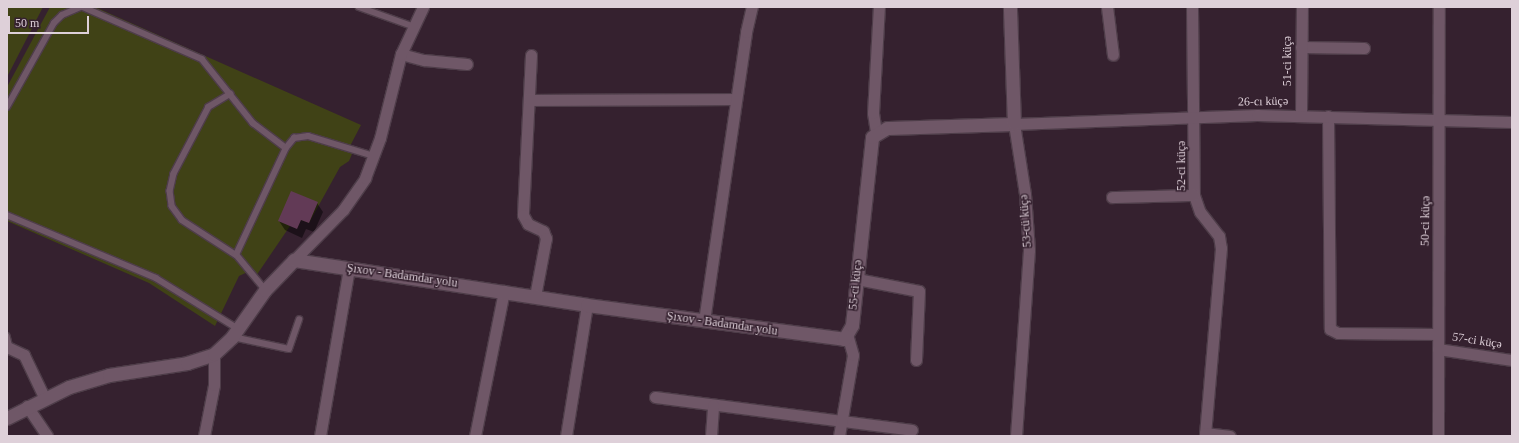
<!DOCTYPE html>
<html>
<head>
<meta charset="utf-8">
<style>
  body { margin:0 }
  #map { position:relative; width:1519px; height:443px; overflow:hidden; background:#35212f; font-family:Georgia,serif }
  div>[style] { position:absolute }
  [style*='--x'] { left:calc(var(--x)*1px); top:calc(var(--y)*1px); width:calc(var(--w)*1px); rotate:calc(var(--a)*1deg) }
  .green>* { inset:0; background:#404216 }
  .shadow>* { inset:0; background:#0007 }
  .building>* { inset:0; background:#623a56 }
  .roads { filter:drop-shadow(1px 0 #4e3d49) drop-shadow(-1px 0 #4e3d49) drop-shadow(0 1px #4e3d49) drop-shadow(0 -1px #4e3d49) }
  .service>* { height:5.5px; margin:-2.75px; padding:0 2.75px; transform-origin:2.75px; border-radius:2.75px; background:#6f5767 }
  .minor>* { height:11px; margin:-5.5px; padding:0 5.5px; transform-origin:5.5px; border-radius:5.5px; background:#6f5767 }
  .tertiary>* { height:13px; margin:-6.5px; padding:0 6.5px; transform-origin:6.5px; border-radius:6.5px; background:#6f5767 }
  span { translate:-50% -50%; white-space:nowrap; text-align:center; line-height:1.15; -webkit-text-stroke:3px #35212f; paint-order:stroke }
  .street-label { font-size:12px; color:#ded0d9 }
  .frame { position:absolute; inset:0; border:8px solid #ded0d9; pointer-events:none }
  .scale { position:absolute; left:8px; top:16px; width:81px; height:18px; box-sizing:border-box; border:2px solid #ded0d9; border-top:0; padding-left:5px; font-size:12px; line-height:14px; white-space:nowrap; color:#ded0d9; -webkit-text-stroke:3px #35212f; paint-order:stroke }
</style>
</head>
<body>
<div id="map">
  <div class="green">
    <i style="clip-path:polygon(7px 7px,43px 7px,7px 77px)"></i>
    <i style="clip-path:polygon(50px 7px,95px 7px,361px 125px,349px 148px,352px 154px,349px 161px,340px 167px,309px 223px,301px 220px,290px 226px,256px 276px,252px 270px,239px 276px,215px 326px,149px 283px,7px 221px,7px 87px)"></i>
  </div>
  <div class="shadow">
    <i style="clip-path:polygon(317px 203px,323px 212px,314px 232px,306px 229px,302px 238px,285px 230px,279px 221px)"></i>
  </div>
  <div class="building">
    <i style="clip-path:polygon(291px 191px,318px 202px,309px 223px,301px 220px,297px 229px,278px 221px)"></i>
  </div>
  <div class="roads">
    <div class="service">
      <i style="--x:83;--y:7;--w:130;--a:23.6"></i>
      <i style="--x:202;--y:59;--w:82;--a:51.4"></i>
      <i style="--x:253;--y:123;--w:41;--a:37.1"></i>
      <i style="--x:359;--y:7;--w:56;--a:19.7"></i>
      <i style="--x:231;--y:94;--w:26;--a:149"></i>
      <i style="--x:209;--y:107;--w:76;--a:117.6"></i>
      <i style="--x:174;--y:174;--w:17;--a:103"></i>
      <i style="--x:170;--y:191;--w:15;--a:82"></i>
      <i style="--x:172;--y:206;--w:17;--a:54"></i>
      <i style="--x:182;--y:220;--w:64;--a:32.9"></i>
      <i style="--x:7;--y:107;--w:96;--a:-60.8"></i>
      <i style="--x:54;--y:23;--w:11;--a:-45"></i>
      <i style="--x:62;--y:15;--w:21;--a:-23"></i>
      <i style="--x:7;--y:215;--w:162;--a:22.9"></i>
      <i style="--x:156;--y:278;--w:95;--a:31.7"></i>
      <i style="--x:265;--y:290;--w:45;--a:-129.6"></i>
      <i style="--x:236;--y:255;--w:118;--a:-65"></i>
      <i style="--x:286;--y:148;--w:13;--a:-51"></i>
      <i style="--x:294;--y:138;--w:14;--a:-8"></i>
      <i style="--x:308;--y:136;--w:69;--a:16.9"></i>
      <i style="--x:7;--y:336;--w:12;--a:76"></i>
      <i style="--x:233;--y:337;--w:57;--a:12.1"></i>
      <i style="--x:289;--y:349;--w:31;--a:-71"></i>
    </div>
    <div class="minor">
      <i style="--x:1107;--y:7;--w:48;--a:82.9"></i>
      <i style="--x:1192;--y:7;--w:188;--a:89.4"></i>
      <i style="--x:1194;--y:195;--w:18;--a:71"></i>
      <i style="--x:1200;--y:212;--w:31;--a:52"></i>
      <i style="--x:1219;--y:236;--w:12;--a:81"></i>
      <i style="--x:1221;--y:248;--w:189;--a:94.9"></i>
      <i style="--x:1301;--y:47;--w:63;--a:0.9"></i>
      <i style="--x:401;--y:54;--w:24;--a:15"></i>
      <i style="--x:424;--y:60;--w:43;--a:5.3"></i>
      <i style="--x:531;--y:55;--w:160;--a:92.9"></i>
      <i style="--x:523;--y:215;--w:10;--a:61"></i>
      <i style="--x:528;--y:224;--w:17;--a:25"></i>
      <i style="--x:543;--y:231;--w:8;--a:67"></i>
      <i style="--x:546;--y:238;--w:59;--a:100.7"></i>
      <i style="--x:529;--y:100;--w:207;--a:-0.3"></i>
      <i style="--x:1301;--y:115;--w:108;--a:-89.5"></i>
      <i style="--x:1328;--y:116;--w:213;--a:89.5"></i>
      <i style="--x:1330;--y:329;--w:9;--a:27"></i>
      <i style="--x:1338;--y:333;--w:99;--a:0.6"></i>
      <i style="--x:876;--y:132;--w:19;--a:-99"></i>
      <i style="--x:873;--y:113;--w:106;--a:-86.8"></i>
      <i style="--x:1112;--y:197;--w:82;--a:-1.4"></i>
      <i style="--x:294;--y:260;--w:70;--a:-45.6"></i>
      <i style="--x:343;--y:210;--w:39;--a:-55"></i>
      <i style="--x:365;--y:178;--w:43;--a:-69.4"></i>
      <i style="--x:380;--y:138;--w:87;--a:-76"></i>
      <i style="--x:401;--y:54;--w:52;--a:-64.9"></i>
      <i style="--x:857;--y:279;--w:63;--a:11"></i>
      <i style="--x:919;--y:291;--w:69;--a:92.5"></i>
      <i style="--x:704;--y:321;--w:292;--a:-81.7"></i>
      <i style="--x:746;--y:32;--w:26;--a:-77"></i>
      <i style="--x:7;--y:347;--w:19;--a:25"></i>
      <i style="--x:24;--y:355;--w:47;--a:64.5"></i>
      <i style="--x:1438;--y:349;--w:75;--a:8.5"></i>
      <i style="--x:655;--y:397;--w:259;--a:7.3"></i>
      <i style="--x:27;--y:406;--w:36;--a:56"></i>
      <i style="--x:1205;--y:433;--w:25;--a:7"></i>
      <i style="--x:204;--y:436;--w:52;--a:-78.9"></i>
      <i style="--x:214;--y:385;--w:31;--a:-90"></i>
      <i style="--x:320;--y:436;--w:170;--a:-80.2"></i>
      <i style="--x:475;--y:436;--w:148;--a:-78.7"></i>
      <i style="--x:566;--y:436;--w:133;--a:-80.9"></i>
      <i style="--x:711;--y:436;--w:31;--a:-86"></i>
      <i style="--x:839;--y:436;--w:82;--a:-80.2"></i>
      <i style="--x:853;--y:355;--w:19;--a:-106"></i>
      <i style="--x:1016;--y:436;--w:186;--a:-86"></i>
      <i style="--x:1029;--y:250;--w:56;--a:-94.1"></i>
      <i style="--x:1025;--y:194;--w:71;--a:-98.9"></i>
      <i style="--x:1014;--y:124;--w:243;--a:-2.1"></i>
      <i style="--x:1257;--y:115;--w:255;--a:1.6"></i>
      <i style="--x:1438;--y:436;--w:429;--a:-89.9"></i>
    </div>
    <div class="tertiary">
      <i style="--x:7;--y:418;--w:69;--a:-26.6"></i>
      <i style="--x:69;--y:387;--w:42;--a:-16.7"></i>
      <i style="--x:109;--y:375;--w:79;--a:-8.7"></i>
      <i style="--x:187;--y:363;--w:28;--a:-18"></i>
      <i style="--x:214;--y:354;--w:25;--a:-43"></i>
      <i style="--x:232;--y:337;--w:57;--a:-54.9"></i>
      <i style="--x:265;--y:290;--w:42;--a:-46"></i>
      <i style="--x:294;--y:260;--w:296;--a:8.7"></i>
      <i style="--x:587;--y:305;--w:259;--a:7.5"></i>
      <i style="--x:844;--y:339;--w:16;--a:-60"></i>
      <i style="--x:852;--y:325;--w:189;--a:-83.9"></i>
      <i style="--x:872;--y:137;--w:17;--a:-31"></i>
      <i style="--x:887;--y:128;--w:127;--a:-1.8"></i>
      <i style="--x:1014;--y:124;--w:117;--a:-92"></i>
    </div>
  </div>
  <div class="street-label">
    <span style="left:1288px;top:61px;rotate:-90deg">51-ci küçə</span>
    <span style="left:1263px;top:102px;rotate:-1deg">26-cı küçə</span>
    <span style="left:1182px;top:166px;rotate:-90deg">52-ci küçə</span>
    <span style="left:1026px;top:221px;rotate:-94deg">53-cü küçə</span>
    <span style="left:1426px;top:221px;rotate:-89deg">50-ci küçə</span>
    <span style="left:402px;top:276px;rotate:8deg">Şıxov - Badamdar yolu</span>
    <span style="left:856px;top:285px;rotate:-84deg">55-ci küçə</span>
    <span style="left:722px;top:324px;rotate:8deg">Şıxov - Badamdar yolu</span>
    <span style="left:1477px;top:341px;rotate:9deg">57-ci küçə</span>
  </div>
  <div class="frame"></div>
  <div class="scale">50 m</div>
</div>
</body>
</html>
